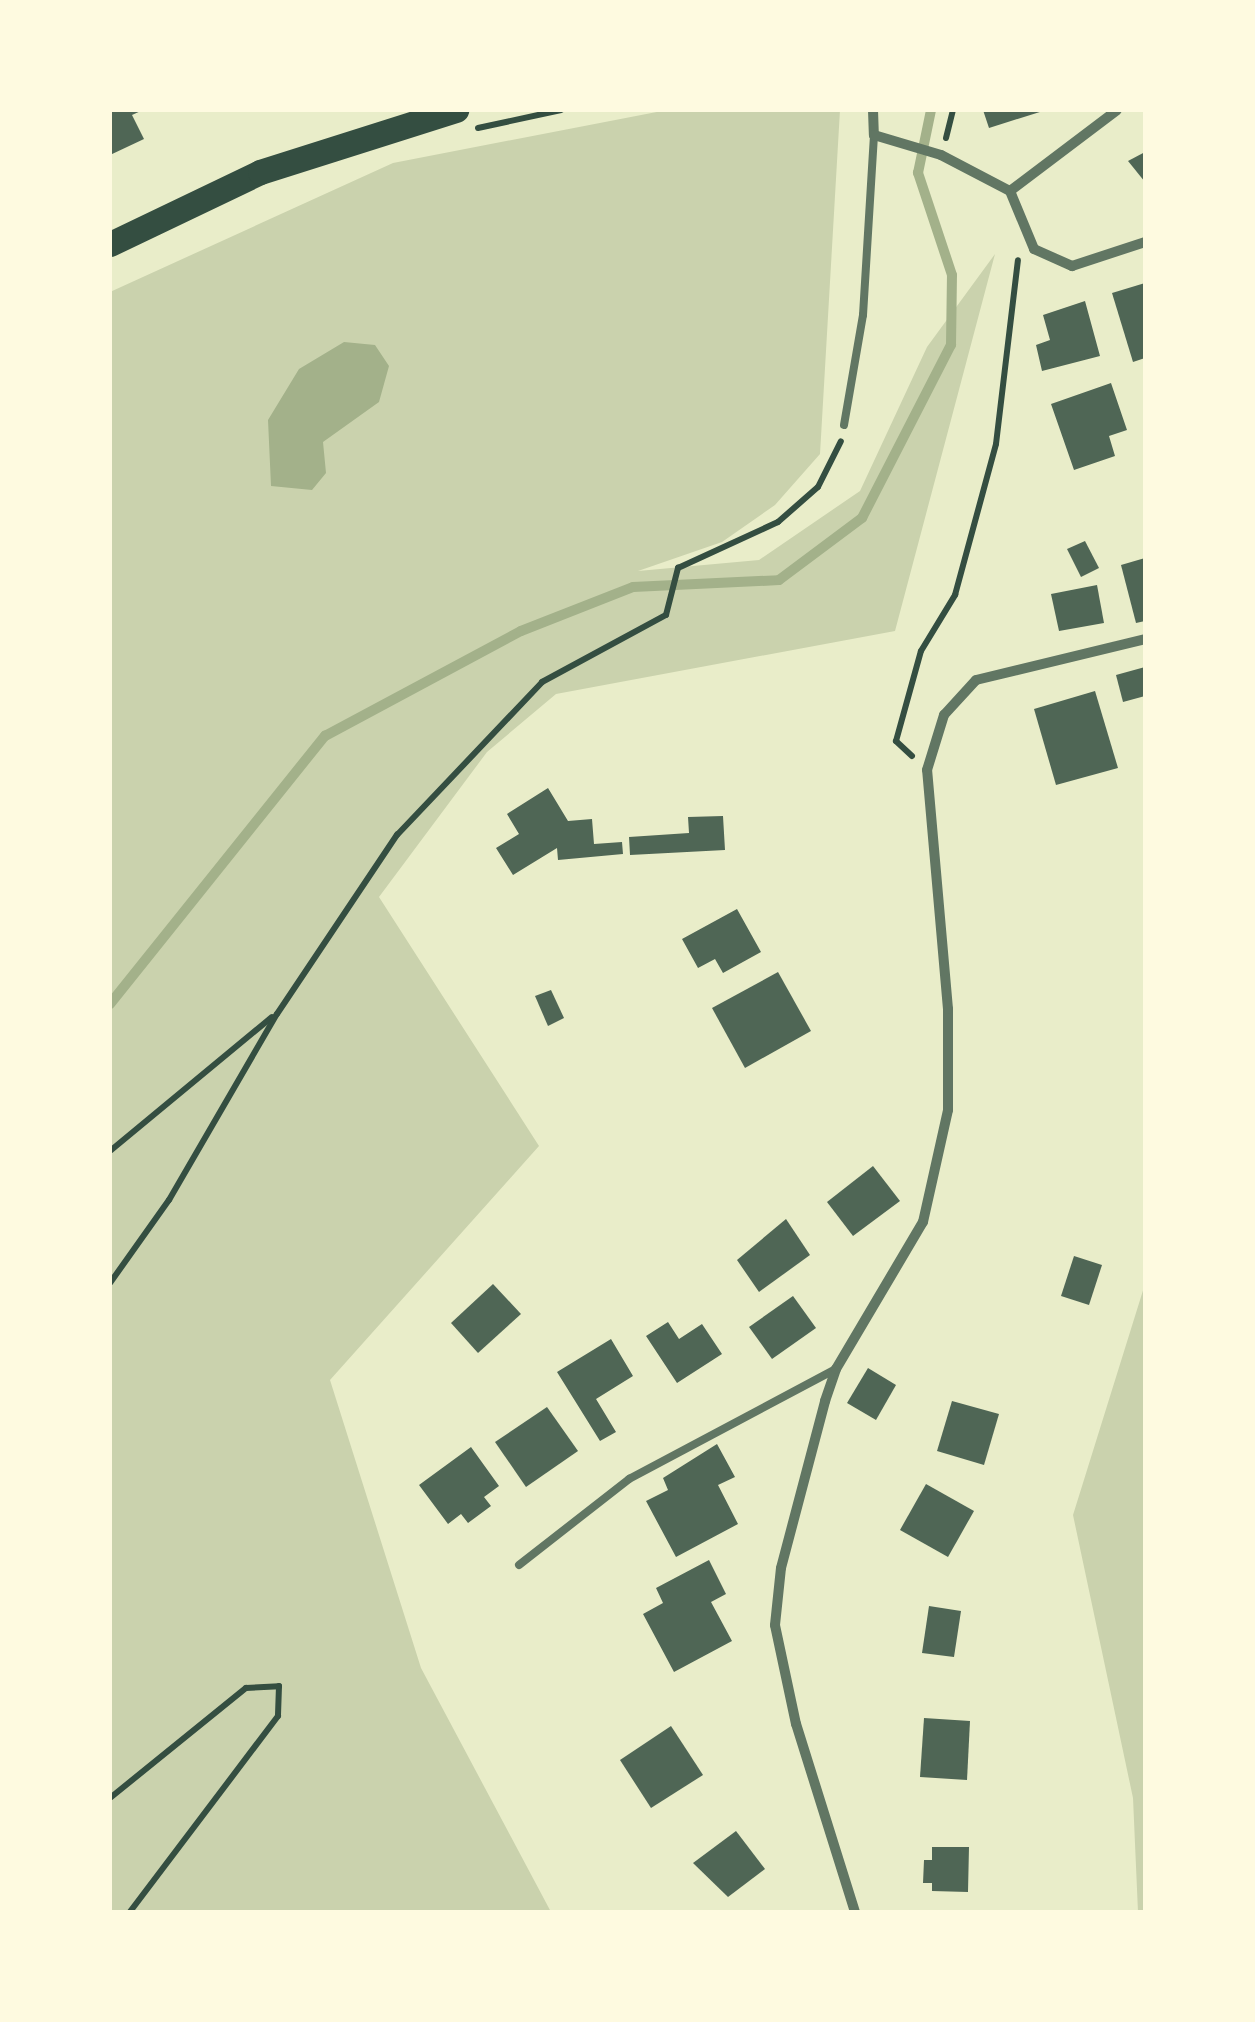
<!DOCTYPE html>
<html>
<head>
<meta charset="utf-8">
<style>
  body { margin:0 }
  #map { position:relative; width:1255px; height:2022px; overflow:hidden; background:#e9edc9; font-family:Helvetica,sans-serif }
  div>[style] { position:absolute }
  [style*='--x'] { left:calc(var(--x)*1px); top:calc(var(--y)*1px); width:calc(var(--w)*1px); rotate:calc(var(--a)*1deg) }
  .green>* { inset:0; background:#cad2ad }
  .water>* { inset:0; background:#a3b18a }
  .stream>* { height:10px; margin:-5px; padding:0 5px; transform-origin:5px; border-radius:5px; background:#a3b18a }
  .building>* { inset:0; background:#4f6655 }
  .path>* { height:6px; margin:-3px; padding:0 3px; transform-origin:3px; border-radius:3px; background:#344e41 }
  .service>* { height:8px; margin:-4px; padding:0 4px; transform-origin:4px; border-radius:4px; background:#617663 }
  .minor>* { height:10px; margin:-5px; padding:0 5px; transform-origin:5px; border-radius:5px; background:#617663 }
  .primary>* { height:25px; margin:-12.5px; padding:0 12.5px; transform-origin:12.5px; border-radius:12.5px; background:#344e41 }
  span { translate:-50% -50%; white-space:nowrap; text-align:center; line-height:1.15; -webkit-text-stroke:8px #fefae0; paint-order:stroke }
  .frame { position:absolute; inset:0; border:112px solid #fefae0; pointer-events:none }
</style>
</head>
<body>
<div id="map">
  <div class="green">
    <i style="clip-path:polygon(667px 110px,840px 110px,820px 454px,775px 505px,722px 542px,638px 571px,759px 560px,860px 491px,927px 347px,995px 254px,895px 631px,556px 694px,487px 752px,379px 897px,539px 1146px,330px 1380px,421px 1668px,551px 1912px,110px 1912px,110px 292px,393px 163px)"></i>
    <i style="clip-path:polygon(1145px 1284px,1145px 1912px,1138px 1912px,1133px 1798px,1073px 1515px)"></i>
  </div>
  <div class="water">
    <i style="clip-path:polygon(344px 342px,375px 345px,389px 366px,379px 402px,323px 442px,326px 473px,312px 490px,271px 486px,268px 420px,299px 369px)"></i>
  </div>
  <div class="stream">
    <i style="--x:110;--y:1004;--w:344;--a:-51.3"></i>
    <i style="--x:325;--y:736;--w:222;--a:-28.2"></i>
    <i style="--x:521;--y:631;--w:120;--a:-21.4"></i>
    <i style="--x:633;--y:587;--w:146;--a:-2.7"></i>
    <i style="--x:779;--y:580;--w:104;--a:-36.8"></i>
    <i style="--x:862;--y:518;--w:195;--a:-62.8"></i>
    <i style="--x:951;--y:345;--w:70;--a:-89.2"></i>
    <i style="--x:952;--y:275;--w:108;--a:-108.4"></i>
    <i style="--x:918;--y:173;--w:64;--a:-78.3"></i>
  </div>
  <div class="building">
    <i style="clip-path:polygon(110px 110px,143px 110px,132px 115px,144px 139px,110px 155px)"></i>
    <i style="clip-path:polygon(983px 110px,1042px 110px,1043px 111px,989px 128px)"></i>
    <i style="clip-path:polygon(1145px 152px,1145px 182px,1128px 161px)"></i>
    <i style="clip-path:polygon(1145px 283px,1145px 358px,1133px 362px,1112px 293px)"></i>
    <i style="clip-path:polygon(1085px 301px,1100px 356px,1042px 371px,1036px 345px,1050px 340px,1043px 315px)"></i>
    <i style="clip-path:polygon(1111px 383px,1127px 430px,1109px 436px,1115px 456px,1074px 470px,1051px 404px)"></i>
    <i style="clip-path:polygon(1085px 541px,1099px 568px,1081px 577px,1067px 549px)"></i>
    <i style="clip-path:polygon(1145px 558px,1145px 621px,1136px 623px,1121px 565px)"></i>
    <i style="clip-path:polygon(1097px 585px,1104px 623px,1059px 631px,1051px 594px)"></i>
    <i style="clip-path:polygon(1145px 667px,1145px 696px,1123px 702px,1116px 675px)"></i>
    <i style="clip-path:polygon(1095px 691px,1118px 768px,1056px 785px,1034px 709px)"></i>
    <i style="clip-path:polygon(548px 788px,568px 821px,592px 819px,594px 844px,622px 842px,623px 854px,558px 860px,557px 848px,513px 875px,496px 848px,519px 834px,507px 814px)"></i>
    <i style="clip-path:polygon(723px 816px,725px 850px,630px 855px,629px 837px,689px 833px,688px 817px)"></i>
    <i style="clip-path:polygon(737px 909px,761px 952px,723px 973px,715px 959px,698px 968px,682px 939px)"></i>
    <i style="clip-path:polygon(778px 972px,811px 1031px,745px 1068px,712px 1008px)"></i>
    <i style="clip-path:polygon(551px 990px,564px 1018px,548px 1026px,535px 996px)"></i>
    <i style="clip-path:polygon(873px 1166px,900px 1201px,853px 1236px,827px 1202px)"></i>
    <i style="clip-path:polygon(786px 1219px,810px 1255px,759px 1292px,737px 1260px)"></i>
    <i style="clip-path:polygon(1074px 1256px,1102px 1265px,1089px 1305px,1061px 1296px)"></i>
    <i style="clip-path:polygon(493px 1284px,521px 1314px,478px 1353px,451px 1323px)"></i>
    <i style="clip-path:polygon(793px 1296px,816px 1328px,772px 1359px,749px 1327px)"></i>
    <i style="clip-path:polygon(668px 1322px,679px 1339px,702px 1324px,722px 1354px,677px 1383px,646px 1336px)"></i>
    <i style="clip-path:polygon(611px 1339px,633px 1376px,596px 1399px,616px 1432px,600px 1441px,557px 1372px)"></i>
    <i style="clip-path:polygon(868px 1368px,896px 1385px,876px 1420px,847px 1403px)"></i>
    <i style="clip-path:polygon(952px 1401px,999px 1414px,984px 1465px,937px 1451px)"></i>
    <i style="clip-path:polygon(547px 1407px,578px 1451px,526px 1487px,495px 1442px)"></i>
    <i style="clip-path:polygon(717px 1444px,735px 1477px,718px 1485px,738px 1524px,676px 1557px,646px 1501px,668px 1490px,663px 1478px)"></i>
    <i style="clip-path:polygon(471px 1447px,499px 1486px,484px 1497px,491px 1506px,468px 1523px,461px 1514px,448px 1524px,419px 1485px)"></i>
    <i style="clip-path:polygon(926px 1484px,974px 1511px,948px 1557px,900px 1530px)"></i>
    <i style="clip-path:polygon(709px 1560px,726px 1594px,711px 1602px,732px 1641px,674px 1672px,643px 1614px,663px 1603px,656px 1588px)"></i>
    <i style="clip-path:polygon(929px 1606px,961px 1611px,954px 1657px,922px 1653px)"></i>
    <i style="clip-path:polygon(924px 1718px,970px 1721px,967px 1780px,920px 1777px)"></i>
    <i style="clip-path:polygon(671px 1726px,703px 1775px,651px 1808px,620px 1760px)"></i>
    <i style="clip-path:polygon(736px 1831px,765px 1869px,728px 1897px,693px 1863px)"></i>
    <i style="clip-path:polygon(932px 1847px,969px 1847px,968px 1892px,932px 1891px,932px 1883px,923px 1883px,924px 1860px,932px 1860px)"></i>
  </div>
  <div class="path">
    <i style="--x:478;--y:128;--w:85;--a:-12.2"></i>
    <i style="--x:946;--y:138;--w:29;--a:-76"></i>
    <i style="--x:912;--y:756;--w:22;--a:-137"></i>
    <i style="--x:896;--y:741;--w:93;--a:-74.5"></i>
    <i style="--x:921;--y:651;--w:66;--a:-58.7"></i>
    <i style="--x:955;--y:595;--w:156;--a:-74.8"></i>
    <i style="--x:996;--y:444;--w:185;--a:-83.2"></i>
    <i style="--x:110;--y:1151;--w:210;--a:-39.6"></i>
    <i style="--x:110;--y:1283;--w:102;--a:-54.6"></i>
    <i style="--x:169;--y:1200;--w:215;--a:-59.9"></i>
    <i style="--x:277;--y:1014;--w:216;--a:-56.2"></i>
    <i style="--x:397;--y:835;--w:211;--a:-46.5"></i>
    <i style="--x:542;--y:682;--w:141;--a:-28.4"></i>
    <i style="--x:666;--y:615;--w:49;--a:-75.7"></i>
    <i style="--x:678;--y:568;--w:110;--a:-24.7"></i>
    <i style="--x:778;--y:522;--w:53;--a:-41.2"></i>
    <i style="--x:818;--y:487;--w:51;--a:-63.4"></i>
    <i style="--x:110;--y:1798;--w:175;--a:-39"></i>
    <i style="--x:246;--y:1688;--w:33;--a:-3"></i>
    <i style="--x:279;--y:1686;--w:30;--a:92"></i>
    <i style="--x:278;--y:1716;--w:246;--a:127.1"></i>
  </div>
  <div class="service">
    <i style="--x:844;--y:425;--w:112;--a:-80.2"></i>
    <i style="--x:863;--y:315;--w:180;--a:-86.5"></i>
    <i style="--x:519;--y:1565;--w:140;--a:-38"></i>
    <i style="--x:629;--y:1479;--w:234;--a:-28"></i>
  </div>
  <div class="minor">
    <i style="--x:873;--y:110;--w:25;--a:88"></i>
    <i style="--x:874;--y:135;--w:70;--a:16.6"></i>
    <i style="--x:941;--y:155;--w:78;--a:27.6"></i>
    <i style="--x:1010;--y:191;--w:134;--a:-37.1"></i>
    <i style="--x:1010;--y:191;--w:63;--a:67.5"></i>
    <i style="--x:1034;--y:249;--w:42;--a:24.1"></i>
    <i style="--x:1072;--y:266;--w:77;--a:-18.2"></i>
    <i style="--x:855;--y:1912;--w:197;--a:-107.4"></i>
    <i style="--x:796;--y:1724;--w:101;--a:-102"></i>
    <i style="--x:775;--y:1625;--w:57;--a:-84"></i>
    <i style="--x:781;--y:1568;--w:173;--a:-75.2"></i>
    <i style="--x:825;--y:1401;--w:34;--a:-71"></i>
    <i style="--x:836;--y:1369;--w:171;--a:-59.4"></i>
    <i style="--x:923;--y:1222;--w:115;--a:-77.4"></i>
    <i style="--x:948;--y:1110;--w:101;--a:-90"></i>
    <i style="--x:948;--y:1009;--w:240;--a:-95"></i>
    <i style="--x:927;--y:770;--w:58;--a:-72.8"></i>
    <i style="--x:944;--y:715;--w:47;--a:-47.6"></i>
    <i style="--x:976;--y:680;--w:174;--a:-13.6"></i>
  </div>
  <div class="primary">
    <i style="--x:110;--y:244;--w:166;--a:-25.6"></i>
    <i style="--x:260;--y:172;--w:206;--a:-17.6"></i>
  </div>
  <div class="frame"></div>
</div>
</body>
</html>
